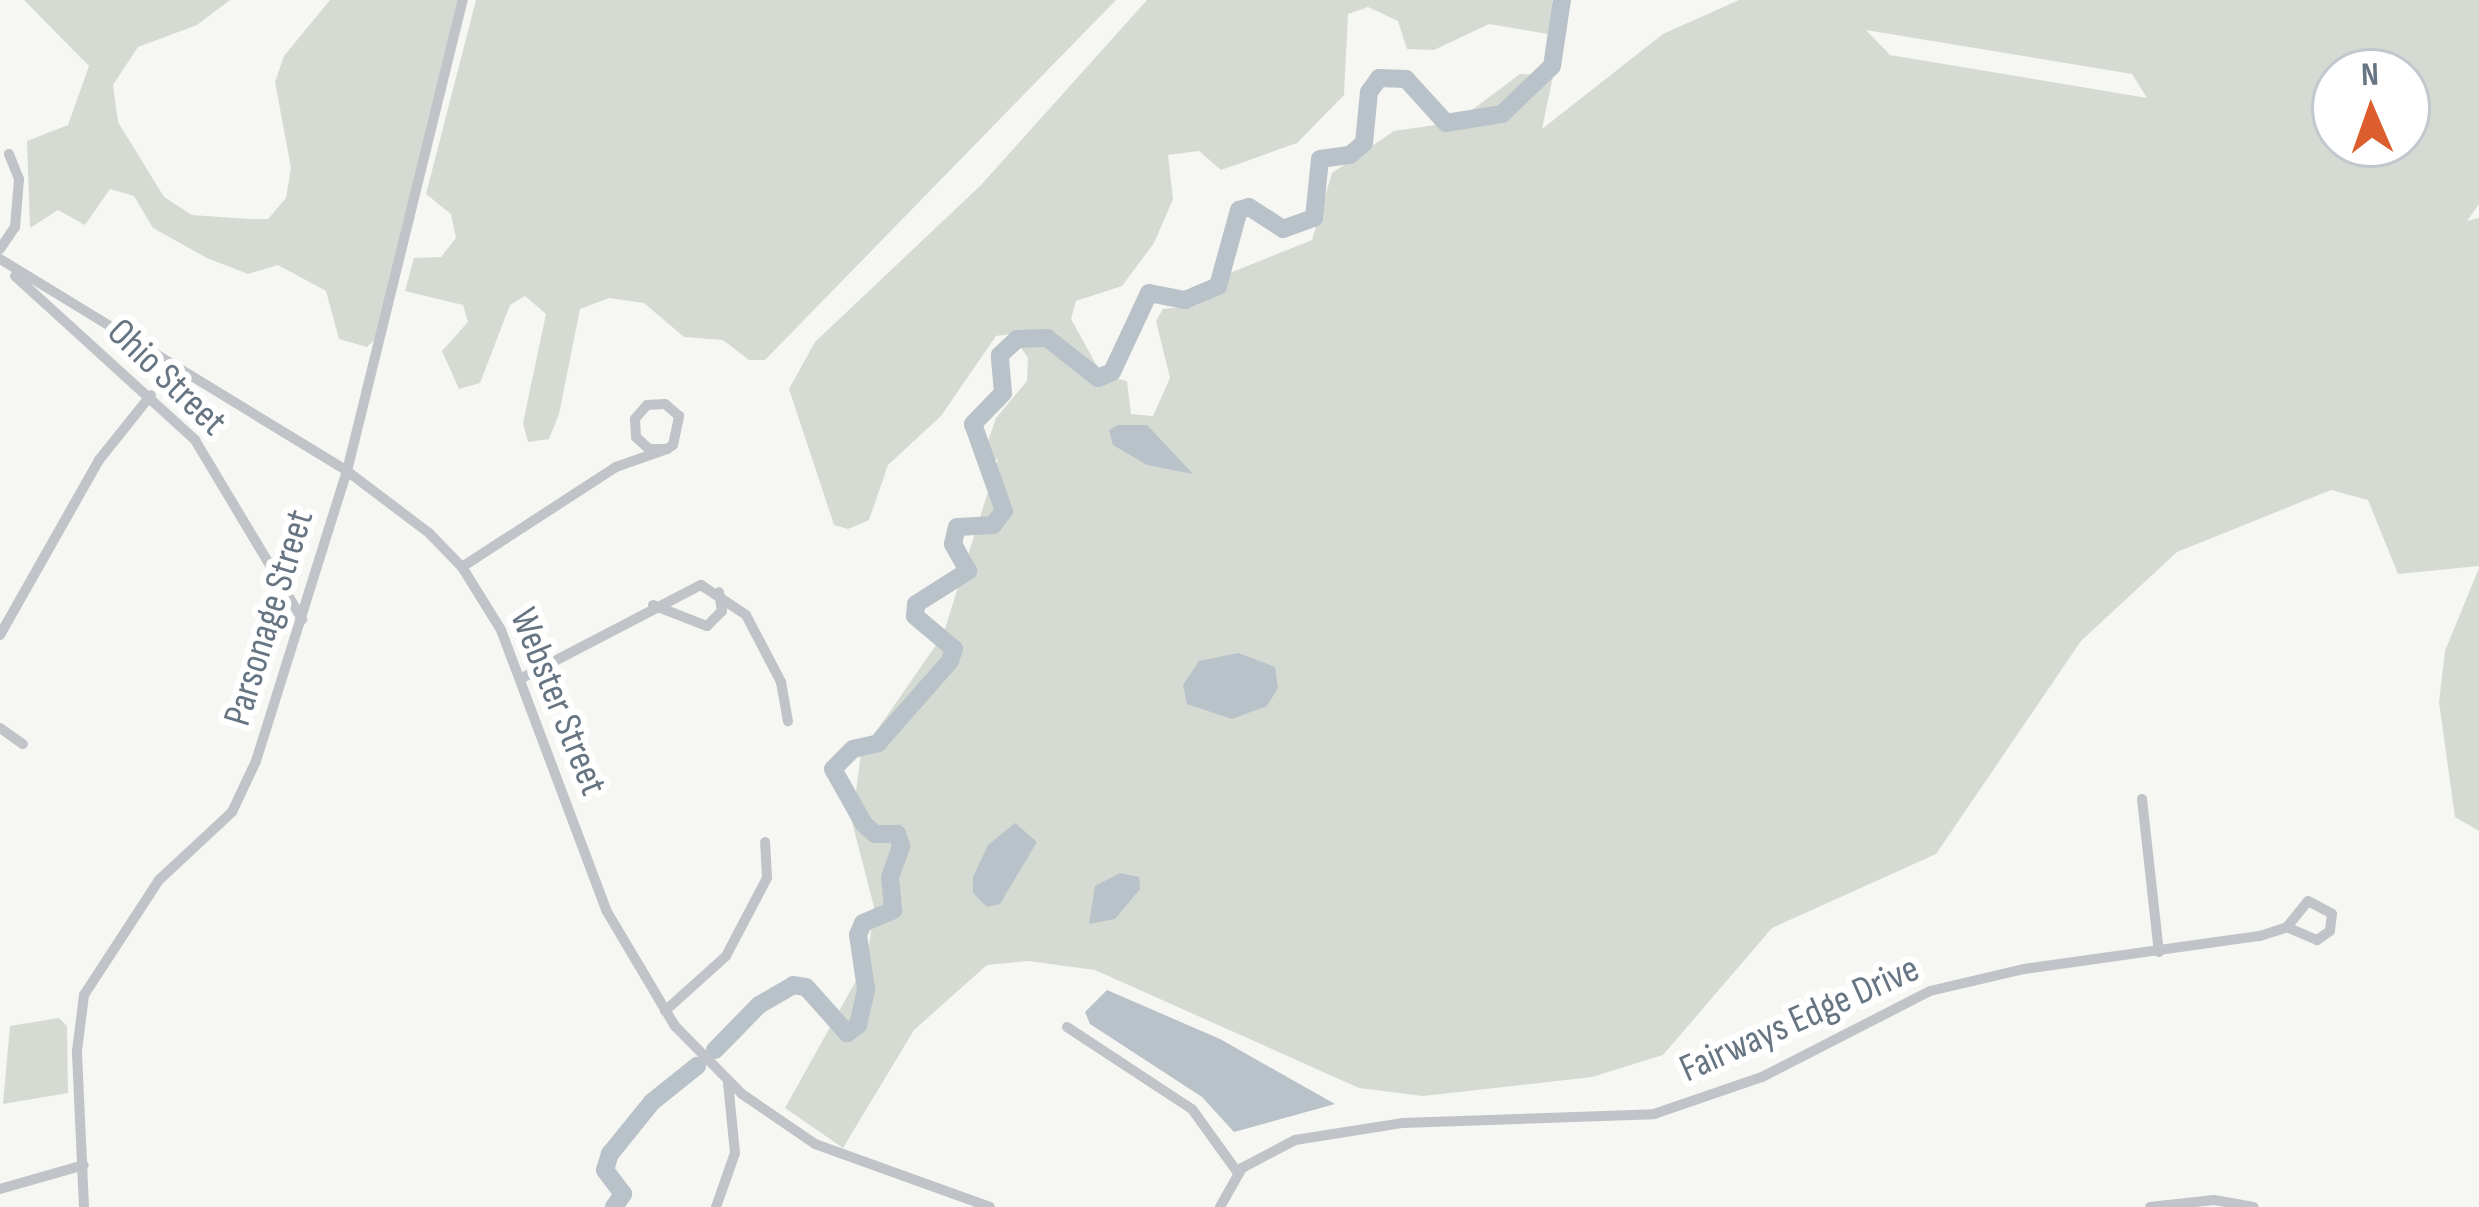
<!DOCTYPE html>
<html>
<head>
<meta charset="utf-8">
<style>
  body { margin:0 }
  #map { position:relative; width:2479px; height:1207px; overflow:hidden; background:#f6f6f3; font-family:"Sofia Sans Condensed",sans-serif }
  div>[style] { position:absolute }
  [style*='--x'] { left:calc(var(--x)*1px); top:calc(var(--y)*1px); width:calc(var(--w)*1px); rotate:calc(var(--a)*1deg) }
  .green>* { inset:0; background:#d5dbd3 }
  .water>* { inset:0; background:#b9c2c8 }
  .river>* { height:18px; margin:-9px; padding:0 9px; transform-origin:9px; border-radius:9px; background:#b9c2c8 }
  .minor>* { height:10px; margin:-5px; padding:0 5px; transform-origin:5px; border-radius:5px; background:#c0c3c7 }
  span { translate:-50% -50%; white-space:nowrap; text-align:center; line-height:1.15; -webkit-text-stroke:12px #fff; paint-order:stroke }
  .street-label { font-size:39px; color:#677583 }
  .north { position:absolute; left:2311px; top:48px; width:120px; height:120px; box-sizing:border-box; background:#fff; border:3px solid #c2c8cd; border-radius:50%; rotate:358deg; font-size:33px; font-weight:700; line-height:48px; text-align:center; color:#677583 }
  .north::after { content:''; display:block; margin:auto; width:42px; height:54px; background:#dc5e2e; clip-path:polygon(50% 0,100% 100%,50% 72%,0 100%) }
</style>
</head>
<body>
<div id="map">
  <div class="green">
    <i style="clip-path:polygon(24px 0,230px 0,197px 25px,138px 47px,113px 85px,118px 122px,164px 197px,192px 215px,248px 219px,268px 219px,286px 198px,291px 168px,275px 82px,284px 56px,330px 0,458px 0,376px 338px,367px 347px,339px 339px,326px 291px,278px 265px,248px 274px,207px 258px,153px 228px,134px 196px,110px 189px,85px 225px,58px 210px,30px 228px,27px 141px,68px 125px,89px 66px)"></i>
    <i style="clip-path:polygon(476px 0,1116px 0,765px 360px,749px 360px,723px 340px,684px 337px,644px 303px,609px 298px,580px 309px,559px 414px,549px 439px,528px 442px,523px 423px,546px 314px,525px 296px,510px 305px,480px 383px,459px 389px,442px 351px,468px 322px,463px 305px,405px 291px,414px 258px,441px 257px,456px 238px,451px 214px,426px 194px)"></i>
    <i style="clip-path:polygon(evenodd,1147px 0,1552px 0,1557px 14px,1554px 35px,1489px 24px,1434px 50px,1407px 49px,1398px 21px,1368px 7px,1348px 14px,1344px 95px,1297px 143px,1221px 170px,1199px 151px,1168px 155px,1173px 199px,1154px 243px,1122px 286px,1076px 301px,1071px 319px,1102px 375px,1127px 381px,1131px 414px,1153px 416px,1170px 378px,1156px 321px,1163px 309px,1198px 305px,1230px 273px,1312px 240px,1332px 173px,1394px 131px,1456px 122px,1520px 74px,1553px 76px,1542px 129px,1663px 34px,1739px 0,2479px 0,2479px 204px,2467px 221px,2479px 218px,2479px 566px,2398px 574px,2368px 500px,2331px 490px,2177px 552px,2081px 641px,1936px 854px,1772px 928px,1663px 1055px,1592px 1077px,1423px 1096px,1359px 1088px,1095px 970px,1028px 961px,987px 965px,914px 1030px,843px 1148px,785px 1108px,867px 961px,874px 907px,852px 822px,861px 753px,943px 635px,998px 460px,986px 456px,987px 444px,996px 418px,1027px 381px,1028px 358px,1011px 334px,996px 336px,941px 416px,888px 465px,869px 520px,848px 529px,834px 525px,789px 389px,815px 342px,981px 185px,1147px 0,1866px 30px,2132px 74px,2147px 98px,1890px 55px,1866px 30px,1147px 0,2335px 72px,2407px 72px,2407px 144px,2335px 144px,2335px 72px)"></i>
    <i style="clip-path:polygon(2479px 568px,2479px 831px,2455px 817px,2439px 702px,2445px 651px)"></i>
    <i style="clip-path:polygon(59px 1018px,67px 1026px,68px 1093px,3px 1104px,10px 1026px)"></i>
  </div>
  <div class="water">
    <i style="clip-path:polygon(1118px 425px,1147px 425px,1193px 474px,1147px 465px,1113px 445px,1109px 430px)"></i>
    <i style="clip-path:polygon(1238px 653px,1275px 667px,1278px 688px,1267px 706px,1232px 719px,1187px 704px,1183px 685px,1199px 661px)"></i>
    <i style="clip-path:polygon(1015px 823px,1037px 842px,1000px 904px,987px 907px,973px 893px,973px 877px,988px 845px)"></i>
    <i style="clip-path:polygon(1120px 873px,1139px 877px,1140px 889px,1115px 919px,1089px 924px,1095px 886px)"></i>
    <i style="clip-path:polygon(1107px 990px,1220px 1039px,1335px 1104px,1234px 1132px,1202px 1097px,1090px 1024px,1085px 1012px)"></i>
  </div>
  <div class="river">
    <i style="--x:715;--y:1050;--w:63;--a:-45.6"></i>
    <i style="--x:759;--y:1005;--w:39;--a:-30"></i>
    <i style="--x:793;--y:985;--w:13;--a:9"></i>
    <i style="--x:806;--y:987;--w:62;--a:48.3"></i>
    <i style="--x:847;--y:1033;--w:14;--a:-36"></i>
    <i style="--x:858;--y:1025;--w:37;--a:-77"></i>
    <i style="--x:866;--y:989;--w:55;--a:-98.4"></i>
    <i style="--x:858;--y:935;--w:13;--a:-67"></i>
    <i style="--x:863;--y:923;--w:33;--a:-23"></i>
    <i style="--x:893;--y:910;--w:33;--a:-95"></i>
    <i style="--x:890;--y:877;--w:33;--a:-70"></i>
    <i style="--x:901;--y:846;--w:13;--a:-108"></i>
    <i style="--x:897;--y:834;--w:22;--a:180"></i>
    <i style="--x:875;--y:834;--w:15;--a:-138"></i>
    <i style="--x:864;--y:824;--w:63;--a:-119.4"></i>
    <i style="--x:833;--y:769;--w:28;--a:-45"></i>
    <i style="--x:853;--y:749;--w:26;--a:-13"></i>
    <i style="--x:878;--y:743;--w:109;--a:-48.7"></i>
    <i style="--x:950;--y:661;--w:13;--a:-72"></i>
    <i style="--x:954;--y:649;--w:51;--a:-139.8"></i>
    <i style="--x:915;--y:616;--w:12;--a:-85"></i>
    <i style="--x:916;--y:604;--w:62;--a:-32.4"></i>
    <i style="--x:968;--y:571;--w:31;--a:-119"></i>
    <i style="--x:953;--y:544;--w:17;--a:-77"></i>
    <i style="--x:957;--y:527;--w:36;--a:-3"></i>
    <i style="--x:993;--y:525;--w:18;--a:-52"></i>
    <i style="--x:1004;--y:511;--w:92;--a:-109.6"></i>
    <i style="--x:973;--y:424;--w:43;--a:-45.9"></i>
    <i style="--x:1003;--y:393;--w:38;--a:-95"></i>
    <i style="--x:1000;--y:355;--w:23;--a:-43"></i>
    <i style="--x:1017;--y:339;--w:30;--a:-2"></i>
    <i style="--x:1047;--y:338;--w:65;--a:38.1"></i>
    <i style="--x:1098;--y:378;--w:15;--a:-23"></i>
    <i style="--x:1112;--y:372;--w:87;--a:-64.9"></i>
    <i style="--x:1149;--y:293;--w:37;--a:11"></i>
    <i style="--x:1185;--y:300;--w:36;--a:-23"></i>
    <i style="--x:1218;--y:286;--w:79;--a:-74.6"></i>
    <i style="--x:1239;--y:210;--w:10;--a:-17"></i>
    <i style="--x:1249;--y:207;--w:40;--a:32.9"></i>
    <i style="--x:1283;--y:229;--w:33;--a:-20"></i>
    <i style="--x:1314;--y:218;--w:59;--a:-84.2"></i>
    <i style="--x:1320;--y:159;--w:30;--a:-8"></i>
    <i style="--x:1350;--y:155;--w:18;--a:-41"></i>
    <i style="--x:1364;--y:143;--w:51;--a:-84.4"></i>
    <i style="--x:1369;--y:92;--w:17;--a:-54"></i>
    <i style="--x:1379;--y:78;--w:27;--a:2"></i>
    <i style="--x:1406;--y:79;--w:59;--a:47.7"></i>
    <i style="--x:1446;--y:123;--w:57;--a:-9.1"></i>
    <i style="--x:1502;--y:114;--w:69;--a:-43.8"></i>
    <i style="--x:1552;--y:66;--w:67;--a:-81.4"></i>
    <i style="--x:614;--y:1207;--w:16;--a:-55"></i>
    <i style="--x:623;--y:1194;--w:30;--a:-127"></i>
    <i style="--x:605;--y:1170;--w:17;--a:-73"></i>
    <i style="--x:610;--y:1154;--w:67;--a:-51.1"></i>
    <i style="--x:652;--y:1102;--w:58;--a:-38.7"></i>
  </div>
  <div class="minor">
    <i style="--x:0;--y:249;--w:27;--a:-56"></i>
    <i style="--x:15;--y:227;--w:48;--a:-85.2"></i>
    <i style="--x:19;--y:179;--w:27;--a:-112"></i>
    <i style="--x:0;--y:259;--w:407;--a:31.4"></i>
    <i style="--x:347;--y:471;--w:103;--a:37.1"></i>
    <i style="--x:429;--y:533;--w:47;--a:45.9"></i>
    <i style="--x:462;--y:567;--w:74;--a:58.2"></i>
    <i style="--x:501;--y:630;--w:299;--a:69.4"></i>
    <i style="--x:606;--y:910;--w:135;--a:59.3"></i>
    <i style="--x:675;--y:1026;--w:95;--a:45.4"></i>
    <i style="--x:742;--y:1094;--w:88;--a:34.4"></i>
    <i style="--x:815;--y:1144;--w:186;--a:19.8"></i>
    <i style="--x:15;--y:276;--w:244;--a:42.3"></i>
    <i style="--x:195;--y:440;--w:209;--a:59.1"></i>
    <i style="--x:462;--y:567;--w:184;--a:-33"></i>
    <i style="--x:616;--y:467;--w:54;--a:-19.4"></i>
    <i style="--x:667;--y:449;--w:7;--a:-34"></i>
    <i style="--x:673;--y:445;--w:30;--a:-78"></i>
    <i style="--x:679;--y:416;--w:18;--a:-139"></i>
    <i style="--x:665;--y:404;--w:18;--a:177"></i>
    <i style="--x:647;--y:405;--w:18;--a:131"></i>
    <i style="--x:635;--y:419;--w:18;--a:87"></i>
    <i style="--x:636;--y:437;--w:18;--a:43"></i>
    <i style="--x:649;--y:449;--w:18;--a:0"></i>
    <i style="--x:653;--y:605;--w:58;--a:21.3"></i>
    <i style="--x:707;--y:626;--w:21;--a:-45"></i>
    <i style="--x:722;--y:611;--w:19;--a:-99"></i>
    <i style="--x:0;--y:635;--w:201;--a:-60.5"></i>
    <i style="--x:99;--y:460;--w:83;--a:-51.3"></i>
    <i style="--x:522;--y:678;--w:202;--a:-27.5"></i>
    <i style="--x:701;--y:585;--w:54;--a:33.7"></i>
    <i style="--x:746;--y:615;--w:76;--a:62.4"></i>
    <i style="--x:781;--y:682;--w:40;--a:80"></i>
    <i style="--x:0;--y:728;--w:28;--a:35"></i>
    <i style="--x:2142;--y:799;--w:154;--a:83.7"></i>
    <i style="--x:665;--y:1011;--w:82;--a:-42"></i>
    <i style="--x:726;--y:956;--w:88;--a:-62.3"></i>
    <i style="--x:767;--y:878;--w:36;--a:-93"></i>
    <i style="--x:1067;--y:1027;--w:149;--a:33.3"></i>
    <i style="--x:1192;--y:1109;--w:79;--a:54.3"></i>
    <i style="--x:0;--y:1189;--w:87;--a:-15.9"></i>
    <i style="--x:84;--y:1207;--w:156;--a:-92.6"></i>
    <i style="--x:77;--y:1051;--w:56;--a:-82.9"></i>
    <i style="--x:84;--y:995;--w:137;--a:-56.9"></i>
    <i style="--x:159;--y:880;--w:100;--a:-43"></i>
    <i style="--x:232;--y:812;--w:56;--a:-64.8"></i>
    <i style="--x:256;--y:761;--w:304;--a:-72.6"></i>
    <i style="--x:347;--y:471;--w:485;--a:-76.2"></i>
    <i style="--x:716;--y:1207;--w:57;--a:-70.6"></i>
    <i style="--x:735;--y:1153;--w:70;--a:-95.7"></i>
    <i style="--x:1220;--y:1207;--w:45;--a:-60.6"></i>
    <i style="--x:1242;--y:1168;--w:60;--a:-27.8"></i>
    <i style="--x:1295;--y:1140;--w:108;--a:-9"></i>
    <i style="--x:1402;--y:1123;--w:252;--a:-2"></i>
    <i style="--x:1654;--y:1114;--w:114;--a:-18.9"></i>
    <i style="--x:1762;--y:1077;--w:189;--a:-27.1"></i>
    <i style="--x:1930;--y:991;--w:97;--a:-13.2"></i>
    <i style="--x:2024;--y:969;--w:238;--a:-8"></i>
    <i style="--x:2260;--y:936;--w:28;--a:-18"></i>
    <i style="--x:2287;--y:927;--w:33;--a:-51"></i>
    <i style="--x:2308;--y:901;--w:27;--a:28"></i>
    <i style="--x:2332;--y:914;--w:17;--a:97"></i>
    <i style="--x:2330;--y:931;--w:16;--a:145"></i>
    <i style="--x:2317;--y:940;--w:33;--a:-157"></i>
    <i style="--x:2150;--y:1207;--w:64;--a:-6.2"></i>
    <i style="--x:2214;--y:1200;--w:40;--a:10"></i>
  </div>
  <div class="street-label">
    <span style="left:166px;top:378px;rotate:44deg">Ohio Street</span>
    <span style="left:270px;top:618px;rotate:-73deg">Parsonage Street</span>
    <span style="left:557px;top:702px;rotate:68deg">Webster Street</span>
    <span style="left:1800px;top:1020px;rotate:-24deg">Fairways Edge Drive</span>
  </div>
  <div class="north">N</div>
</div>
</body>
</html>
